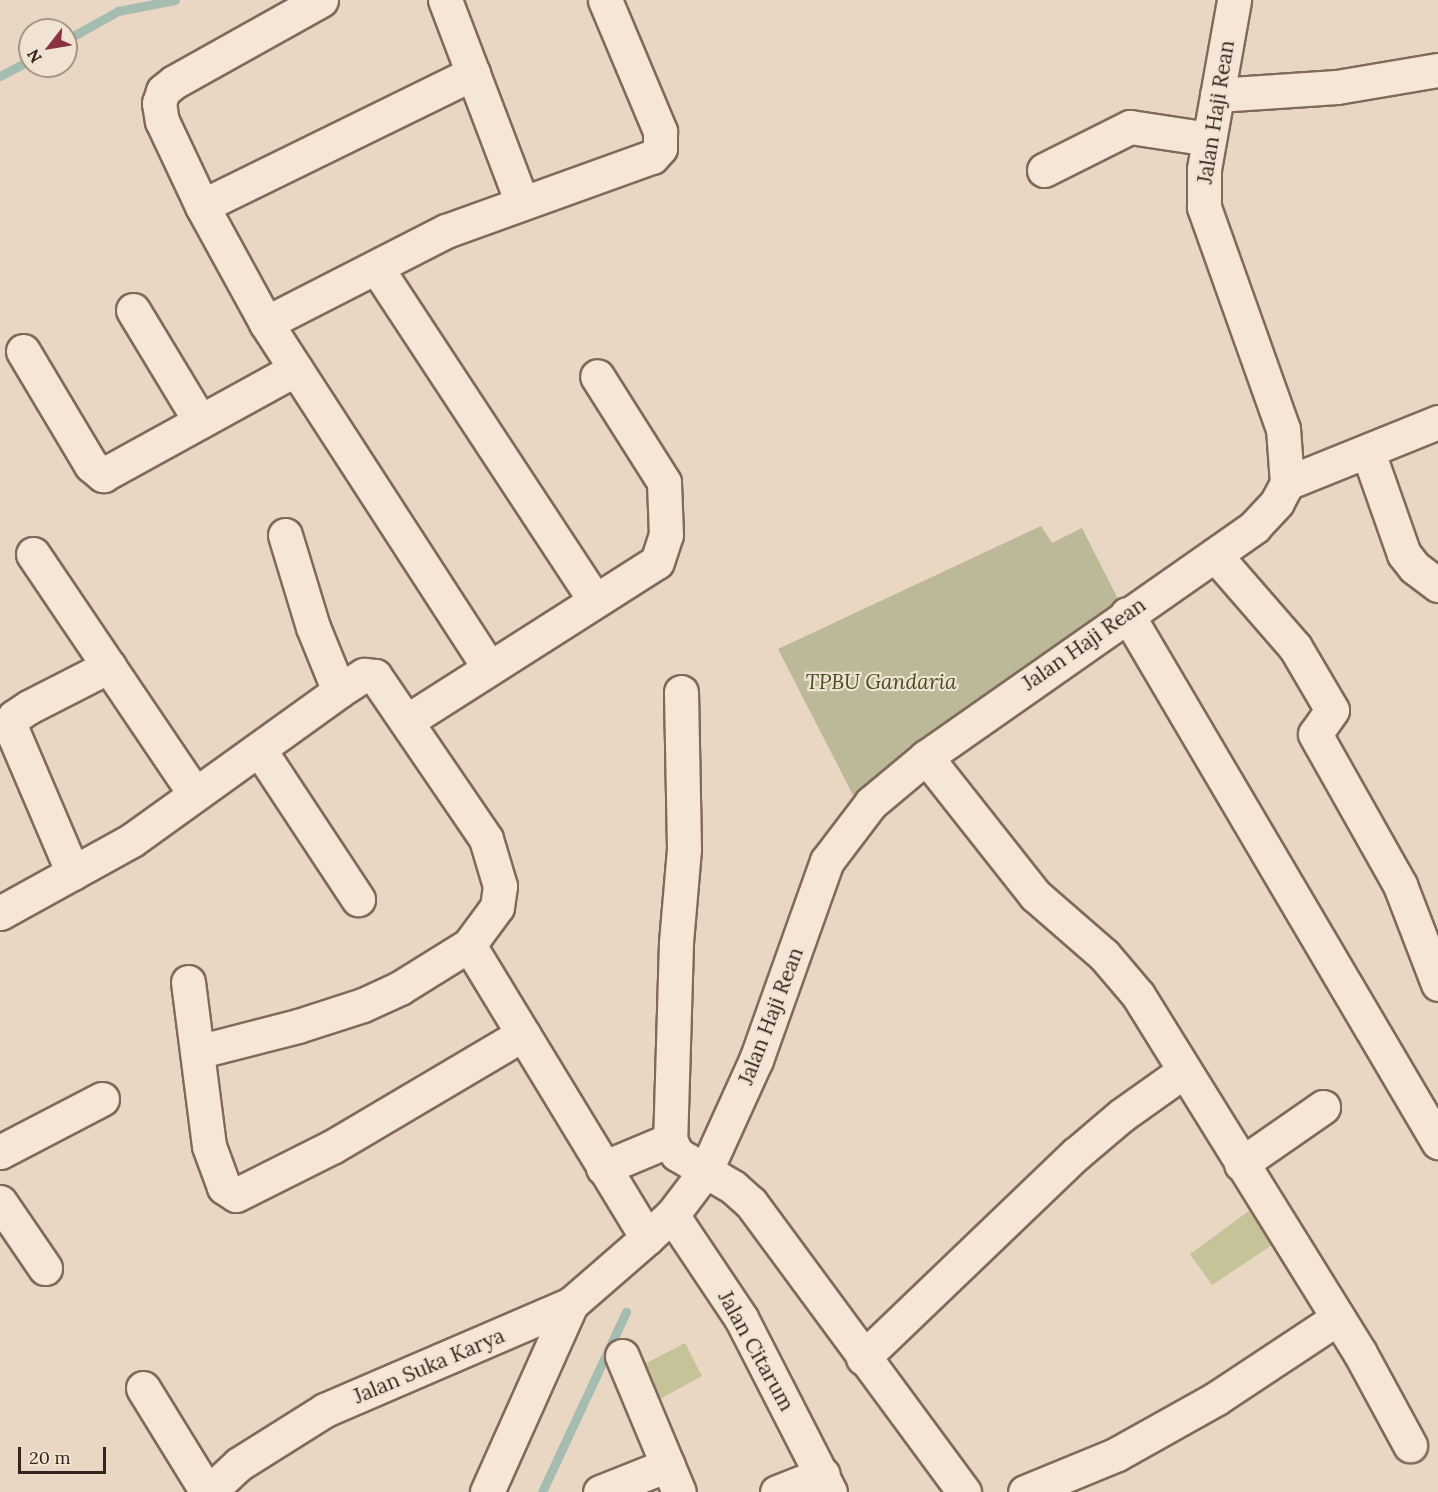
<!DOCTYPE html>
<html>
<head>
<meta charset="utf-8">
<style>
  body { margin:0 }
  #map { position:relative; width:1438px; height:1492px; overflow:hidden; background:#e9d7c3; font-family:Lora,serif }
  div>[style] { position:absolute }
  [style*='--x'] { left:calc(var(--x)*1px); top:calc(var(--y)*1px); width:calc(var(--w)*1px); rotate:calc(var(--a)*1deg) }
  .green>* { inset:0; background:#c6c398 }
  .cemetery>* { inset:0; background:#bbb997 }
  .stream>* { height:9px; margin:-4.5px; padding:0 4.5px; transform-origin:4.5px; border-radius:4.5px; background:#a5bcb1 }
  .roads { filter:drop-shadow(2px 0 #81695c) drop-shadow(-2px 0 #81695c) drop-shadow(0 2px #81695c) drop-shadow(0 -2px #81695c) }
  .minor>* { height:33px; margin:-16.5px; padding:0 16.5px; transform-origin:16.5px; border-radius:16.5px; background:#f5e6d5 }
  span { translate:-50% -50%; white-space:nowrap; text-align:center; line-height:1.15; -webkit-text-stroke:4.5px #f1e3d2; paint-order:stroke }
  .street-label { font-size:21px; color:#33251e }
  .park-label { font-size:21px; color:#4a4d27; font-style:italic }
  .north { position:absolute; left:18px; top:18px; width:60px; height:60px; box-sizing:border-box; background:#f1e3d2; border:2px solid #a5978a; border-radius:50%; rotate:239deg; font-size:16px; font-weight:700; line-height:24px; text-align:center; color:#33251e }
  .north::after { content:''; display:block; margin:auto; width:21px; height:27px; background:#8a3241; clip-path:polygon(50% 0,100% 100%,50% 72%,0 100%) }
  .scale { position:absolute; left:18px; top:1447px; width:88px; height:27px; box-sizing:border-box; border:3px solid #33251e; border-top:0; padding-left:8px; font-size:18px; line-height:21px; white-space:nowrap; color:#33251e; -webkit-text-stroke:4px #f1e3d2; paint-order:stroke }
</style>
</head>
<body>
<div id="map">
  <div class="green">
    <i style="clip-path:polygon(1253px 1208px,1275px 1243px,1212px 1285px,1190px 1254px)"></i>
    <i style="clip-path:polygon(685px 1343px,702px 1376px,651px 1404px,635px 1369px)"></i>
  </div>
  <div class="cemetery">
    <i style="clip-path:polygon(1041px 526px,1052px 543px,1082px 528px,1120px 603px,956px 715px,854px 797px,778px 649px)"></i>
  </div>
  <div class="stream">
    <i style="--x:66;--y:40;--w:60;--a:-29.1"></i>
    <i style="--x:118;--y:11;--w:58;--a:-10.9"></i>
    <i style="--x:0;--y:76;--w:34;--a:-28"></i>
    <i style="--x:542;--y:1492;--w:199;--a:-65"></i>
  </div>
  <div class="roads">
    <div class="minor">
      <i style="--x:321;--y:0;--w:168;--a:150.8"></i>
      <i style="--x:174;--y:82;--w:14;--a:141"></i>
      <i style="--x:163;--y:91;--w:13;--a:108"></i>
      <i style="--x:159;--y:103;--w:18;--a:81"></i>
      <i style="--x:162;--y:121;--w:94;--a:64.8"></i>
      <i style="--x:202;--y:206;--w:133;--a:61.3"></i>
      <i style="--x:266;--y:323;--w:411;--a:57.1"></i>
      <i style="--x:445;--y:0;--w:217;--a:69.2"></i>
      <i style="--x:1217;--y:95;--w:120;--a:-3.8"></i>
      <i style="--x:1337;--y:87;--w:102;--a:-9.6"></i>
      <i style="--x:1044;--y:170;--w:96;--a:-26.6"></i>
      <i style="--x:1130;--y:127;--w:80;--a:8.6"></i>
      <i style="--x:202;--y:206;--w:302;--a:-26.1"></i>
      <i style="--x:376;--y:267;--w:399;--a:56.7"></i>
      <i style="--x:133;--y:310;--w:130;--a:58.9"></i>
      <i style="--x:266;--y:323;--w:202;--a:-27.1"></i>
      <i style="--x:446;--y:231;--w:219;--a:-19.8"></i>
      <i style="--x:652;--y:157;--w:12;--a:-48"></i>
      <i style="--x:660;--y:148;--w:17;--a:-90"></i>
      <i style="--x:660;--y:131;--w:142;--a:-112.8"></i>
      <i style="--x:23;--y:351;--w:133;--a:59.2"></i>
      <i style="--x:91;--y:465;--w:16;--a:40"></i>
      <i style="--x:103;--y:475;--w:220;--a:-28.8"></i>
      <i style="--x:1368;--y:452;--w:108;--a:70.6"></i>
      <i style="--x:1404;--y:554;--w:16;--a:52"></i>
      <i style="--x:1414;--y:567;--w:30;--a:37"></i>
      <i style="--x:1287;--y:483;--w:163;--a:-22"></i>
      <i style="--x:285;--y:535;--w:96;--a:73.1"></i>
      <i style="--x:313;--y:627;--w:69;--a:67.9"></i>
      <i style="--x:33;--y:554;--w:288;--a:56"></i>
      <i style="--x:1215;--y:555;--w:122;--a:49"></i>
      <i style="--x:1295;--y:647;--w:73;--a:59.6"></i>
      <i style="--x:1332;--y:710;--w:29;--a:125"></i>
      <i style="--x:1315;--y:734;--w:173;--a:60.6"></i>
      <i style="--x:1400;--y:885;--w:106;--a:69"></i>
      <i style="--x:1127;--y:614;--w:613;--a:59.5"></i>
      <i style="--x:681;--y:692;--w:157;--a:88.9"></i>
      <i style="--x:684;--y:849;--w:94;--a:94.9"></i>
      <i style="--x:676;--y:943;--w:197;--a:91.7"></i>
      <i style="--x:670;--y:1140;--w:16;--a:63"></i>
      <i style="--x:677;--y:1154;--w:65;--a:30.5"></i>
      <i style="--x:733;--y:1187;--w:24;--a:42"></i>
      <i style="--x:751;--y:1203;--w:359;--a:53.6"></i>
      <i style="--x:407;--y:721;--w:296;--a:-32.5"></i>
      <i style="--x:657;--y:562;--w:28;--a:-72"></i>
      <i style="--x:666;--y:535;--w:53;--a:-92.2"></i>
      <i style="--x:664;--y:482;--w:125;--a:-122.3"></i>
      <i style="--x:259;--y:749;--w:180;--a:56.6"></i>
      <i style="--x:926;--y:757;--w:176;--a:51.7"></i>
      <i style="--x:1035;--y:895;--w:91;--a:41"></i>
      <i style="--x:1104;--y:955;--w:52;--a:49.6"></i>
      <i style="--x:1138;--y:995;--w:421;--a:58.2"></i>
      <i style="--x:1360;--y:1353;--w:105;--a:61.5"></i>
      <i style="--x:73;--y:873;--w:161;--a:-113.1"></i>
      <i style="--x:10;--y:725;--w:9;--a:-63"></i>
      <i style="--x:14;--y:717;--w:18;--a:-34"></i>
      <i style="--x:29;--y:707;--w:90;--a:-27.1"></i>
      <i style="--x:0;--y:913;--w:151;--a:-28.9"></i>
      <i style="--x:132;--y:840;--w:255;--a:-35.7"></i>
      <i style="--x:339;--y:691;--w:30;--a:-33"></i>
      <i style="--x:364;--y:675;--w:11;--a:5"></i>
      <i style="--x:375;--y:676;--w:197;--a:55.7"></i>
      <i style="--x:486;--y:839;--w:49;--a:73.4"></i>
      <i style="--x:500;--y:886;--w:21;--a:98"></i>
      <i style="--x:497;--y:907;--w:47;--a:126.4"></i>
      <i style="--x:469;--y:945;--w:81;--a:148.1"></i>
      <i style="--x:400;--y:988;--w:41;--a:155.3"></i>
      <i style="--x:363;--y:1005;--w:68;--a:162.1"></i>
      <i style="--x:298;--y:1026;--w:104;--a:165.6"></i>
      <i style="--x:469;--y:945;--w:343;--a:58.7"></i>
      <i style="--x:188;--y:982;--w:165;--a:82.7"></i>
      <i style="--x:209;--y:1146;--w:44;--a:69.9"></i>
      <i style="--x:224;--y:1187;--w:14;--a:34"></i>
      <i style="--x:236;--y:1195;--w:107;--a:-26.6"></i>
      <i style="--x:332;--y:1147;--w:222;--a:-30.6"></i>
      <i style="--x:0;--y:1152;--w:115;--a:-27.5"></i>
      <i style="--x:1241;--y:1164;--w:100;--a:-34.8"></i>
      <i style="--x:603;--y:1168;--w:73;--a:-22.7"></i>
      <i style="--x:0;--y:1202;--w:80;--a:55.7"></i>
      <i style="--x:672;--y:1215;--w:124;--a:56.2"></i>
      <i style="--x:741;--y:1318;--w:195;--a:62.9"></i>
      <i style="--x:622;--y:1356;--w:147;--a:67.3"></i>
      <i style="--x:863;--y:1358;--w:295;--a:-43.8"></i>
      <i style="--x:1076;--y:1154;--w:60;--a:-40.3"></i>
      <i style="--x:1122;--y:1115;--w:76;--a:-35.4"></i>
      <i style="--x:143;--y:1388;--w:122;--a:58.4"></i>
      <i style="--x:209;--y:1492;--w:41;--a:-43"></i>
      <i style="--x:239;--y:1464;--w:102;--a:-32.1"></i>
      <i style="--x:325;--y:1410;--w:268;--a:-23.3"></i>
      <i style="--x:571;--y:1304;--w:101;--a:-41"></i>
      <i style="--x:647;--y:1238;--w:34;--a:-43"></i>
      <i style="--x:672;--y:1215;--w:56;--a:-52.9"></i>
      <i style="--x:706;--y:1170;--w:121;--a:-65.6"></i>
      <i style="--x:756;--y:1060;--w:211;--a:-70.4"></i>
      <i style="--x:827;--y:861;--w:73;--a:-52.8"></i>
      <i style="--x:871;--y:803;--w:72;--a:-39.9"></i>
      <i style="--x:926;--y:757;--w:401;--a:-35"></i>
      <i style="--x:1254;--y:527;--w:34;--a:-47"></i>
      <i style="--x:1277;--y:502;--w:21;--a:-62"></i>
      <i style="--x:1287;--y:483;--w:54;--a:-94.2"></i>
      <i style="--x:1283;--y:429;--w:236;--a:-109.6"></i>
      <i style="--x:1204;--y:207;--w:38;--a:-90"></i>
      <i style="--x:1204;--y:169;--w:172;--a:-79.9"></i>
      <i style="--x:487;--y:1492;--w:206;--a:-65.9"></i>
      <i style="--x:600;--y:1492;--w:73;--a:-21.7"></i>
      <i style="--x:777;--y:1492;--w:49;--a:-21.4"></i>
      <i style="--x:1025;--y:1492;--w:100;--a:-22.4"></i>
      <i style="--x:1117;--y:1454;--w:115;--a:-29.2"></i>
      <i style="--x:1217;--y:1398;--w:145;--a:-33.5"></i>
    </div>
  </div>
  <div class="street-label">
    <span style="left:1216px;top:112px;rotate:-81deg">Jalan Haji Rean</span>
    <span style="left:1084px;top:644px;rotate:-35deg">Jalan Haji Rean</span>
    <span style="left:771px;top:1016px;rotate:-69deg">Jalan Haji Rean</span>
    <span style="left:756px;top:1351px;rotate:61deg">Jalan Citarum</span>
    <span style="left:429px;top:1366px;rotate:-23deg">Jalan Suka Karya</span>
  </div>
  <div class="park-label">
    <span style="left:881px;top:682px">TPBU Gandaria</span>
  </div>
  <div class="north">N</div>
  <div class="scale">20 m</div>
</div>
</body>
</html>
